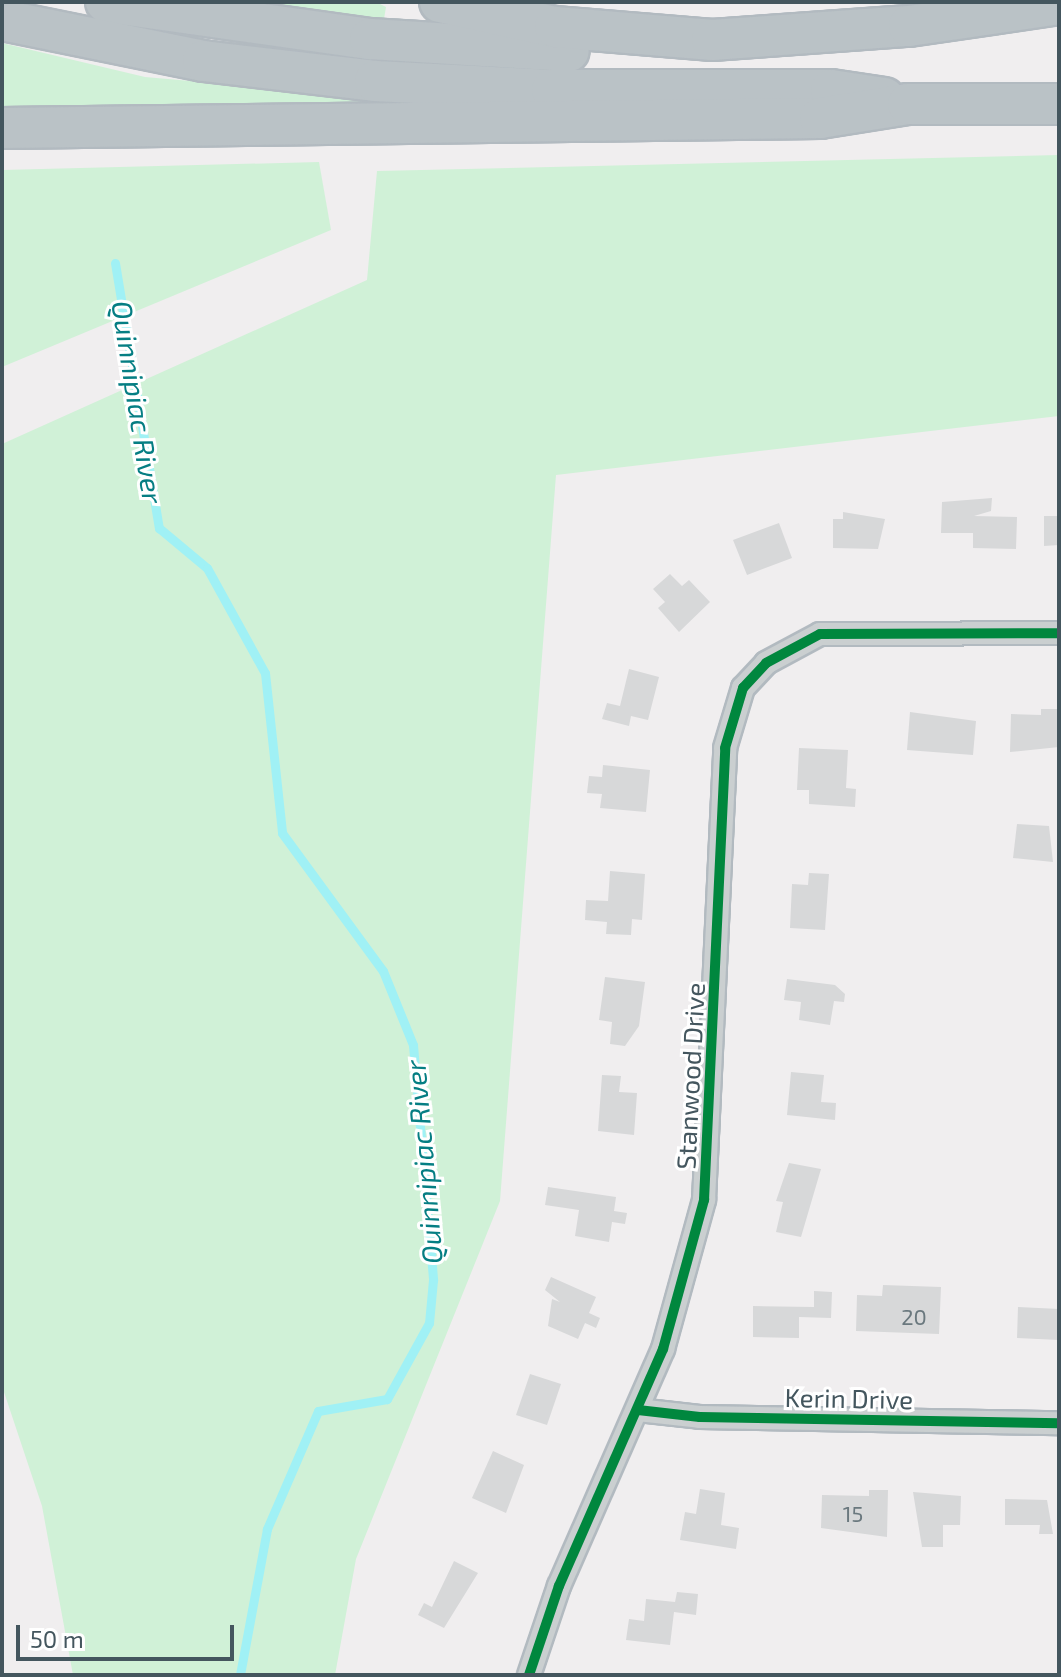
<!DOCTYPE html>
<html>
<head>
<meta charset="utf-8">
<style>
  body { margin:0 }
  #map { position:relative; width:1061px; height:1677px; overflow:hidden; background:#f0eeef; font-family:"Exo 2",sans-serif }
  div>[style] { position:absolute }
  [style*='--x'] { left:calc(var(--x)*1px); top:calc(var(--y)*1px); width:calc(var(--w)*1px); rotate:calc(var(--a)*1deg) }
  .green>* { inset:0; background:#d0f1d7 }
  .stream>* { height:9px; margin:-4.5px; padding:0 4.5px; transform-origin:4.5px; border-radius:4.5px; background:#a0f1f5 }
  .building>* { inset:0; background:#d7d8d9 }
  .roads { filter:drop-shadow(2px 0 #b2bac0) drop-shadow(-2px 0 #b2bac0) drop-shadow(0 2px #b2bac0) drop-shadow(0 -2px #b2bac0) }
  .street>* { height:22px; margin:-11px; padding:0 11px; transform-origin:11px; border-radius:11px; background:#cacfd0 }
  .highway>* { height:40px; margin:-20px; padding:0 20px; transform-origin:20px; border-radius:20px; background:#bac2c6 }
  .cycleway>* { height:10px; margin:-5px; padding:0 5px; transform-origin:5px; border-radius:5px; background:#00873e }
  span { translate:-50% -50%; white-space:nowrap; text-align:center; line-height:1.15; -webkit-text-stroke:6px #fff; paint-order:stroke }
  .number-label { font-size:22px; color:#6a787e }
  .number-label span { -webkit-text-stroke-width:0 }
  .street-label { font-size:26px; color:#44565e }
  .water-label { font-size:28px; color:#057e83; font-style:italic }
  .frame { position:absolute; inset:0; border:4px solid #44565e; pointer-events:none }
  .scale { position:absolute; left:16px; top:1625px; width:218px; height:36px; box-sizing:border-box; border:4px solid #44565e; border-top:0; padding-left:10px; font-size:24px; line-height:28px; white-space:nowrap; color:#44565e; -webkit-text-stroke:6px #fff; paint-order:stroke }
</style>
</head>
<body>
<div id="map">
  <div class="green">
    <i style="clip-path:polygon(240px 2px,376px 2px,386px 7px,384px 19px)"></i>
    <i style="clip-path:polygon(2px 43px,145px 77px,382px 98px,383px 109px,2px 106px)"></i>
    <i style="clip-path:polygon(1059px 155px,1059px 416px,556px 475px,500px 1201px,356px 1559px,335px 1675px,73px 1675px,42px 1506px,2px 1386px,2px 444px,367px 280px,377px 171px)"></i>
    <i style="clip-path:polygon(319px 162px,331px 230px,2px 367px,2px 170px)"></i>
  </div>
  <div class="stream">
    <i style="--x:115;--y:263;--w:269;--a:80.6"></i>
    <i style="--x:159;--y:528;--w:62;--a:39.8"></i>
    <i style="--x:207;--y:568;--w:120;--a:61.1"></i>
    <i style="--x:265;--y:673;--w:161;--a:83.9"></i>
    <i style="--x:282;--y:833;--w:171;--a:53.8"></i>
    <i style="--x:383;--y:971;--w:80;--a:67.9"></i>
    <i style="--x:413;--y:1045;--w:236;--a:85.1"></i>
    <i style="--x:433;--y:1280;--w:43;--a:95.3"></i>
    <i style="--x:429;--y:1323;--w:87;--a:118.9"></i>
    <i style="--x:387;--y:1399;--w:70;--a:170.1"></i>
    <i style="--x:318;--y:1411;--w:129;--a:113.4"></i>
    <i style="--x:267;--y:1529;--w:148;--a:100.5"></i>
  </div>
  <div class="building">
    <i style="clip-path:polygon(992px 498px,991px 511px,974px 516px,1017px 517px,1016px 549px,973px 548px,973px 533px,941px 533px,942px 502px)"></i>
    <i style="clip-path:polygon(843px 512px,885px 519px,878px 549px,833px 548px,833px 519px,843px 519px)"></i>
    <i style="clip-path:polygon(1044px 516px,1059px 516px,1059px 545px,1044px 546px)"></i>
    <i style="clip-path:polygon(779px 523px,792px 558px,747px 575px,733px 540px)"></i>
    <i style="clip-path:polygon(670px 574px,682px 586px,689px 580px,710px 602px,679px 632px,658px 608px,665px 602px,653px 589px)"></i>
    <i style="clip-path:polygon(629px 669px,659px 677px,648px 720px,631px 716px,629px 726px,602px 719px,607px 703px,620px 706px)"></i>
    <i style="clip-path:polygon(1041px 709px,1059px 709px,1059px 747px,1010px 752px,1011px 714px,1041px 715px)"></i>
    <i style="clip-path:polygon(910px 712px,976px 721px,973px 755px,907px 750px)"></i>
    <i style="clip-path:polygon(799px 748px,848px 750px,846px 788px,856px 789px,855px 807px,809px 804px,809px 790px,797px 790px)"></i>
    <i style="clip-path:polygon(603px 765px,650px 770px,646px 812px,600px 808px,602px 794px,587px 793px,589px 776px,602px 777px)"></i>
    <i style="clip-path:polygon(1017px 824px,1049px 826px,1053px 862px,1013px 858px)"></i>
    <i style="clip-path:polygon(610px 871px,645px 874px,642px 920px,632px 919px,631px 935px,606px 934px,607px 922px,585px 920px,586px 900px,608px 901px)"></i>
    <i style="clip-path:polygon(809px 873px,829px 874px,825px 930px,790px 928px,792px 884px,808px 885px)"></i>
    <i style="clip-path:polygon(605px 977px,645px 982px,639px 1026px,625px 1046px,610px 1044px,612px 1022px,599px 1020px)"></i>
    <i style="clip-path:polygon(787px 979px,835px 985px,845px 994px,844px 1002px,834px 1001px,830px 1025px,799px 1020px,801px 1002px,784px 1000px)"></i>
    <i style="clip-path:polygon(791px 1072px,824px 1075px,821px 1102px,836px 1103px,835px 1120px,787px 1115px)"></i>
    <i style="clip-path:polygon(602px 1075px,621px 1076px,619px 1092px,637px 1093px,634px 1135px,598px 1131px)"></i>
    <i style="clip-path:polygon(789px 1163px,821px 1169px,801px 1237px,776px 1232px,783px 1202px,776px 1201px)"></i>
    <i style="clip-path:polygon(548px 1187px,616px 1197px,614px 1211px,627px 1213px,625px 1224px,612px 1222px,609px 1242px,575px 1236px,579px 1210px,545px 1205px)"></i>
    <i style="clip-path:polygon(551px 1277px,596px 1297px,589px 1313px,600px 1318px,596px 1328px,585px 1323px,578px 1339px,548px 1326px,552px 1299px,560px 1302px,545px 1290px)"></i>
    <i style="clip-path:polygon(883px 1285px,941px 1287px,939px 1334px,856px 1331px,857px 1295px,882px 1296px)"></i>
    <i style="clip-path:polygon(814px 1291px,832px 1292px,831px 1318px,799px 1317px,799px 1338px,753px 1337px,753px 1306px,814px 1307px)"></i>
    <i style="clip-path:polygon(1018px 1307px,1059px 1309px,1059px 1340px,1017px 1338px)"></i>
    <i style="clip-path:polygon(530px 1374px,561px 1384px,547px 1425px,516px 1415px)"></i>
    <i style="clip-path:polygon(493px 1451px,524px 1465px,506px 1513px,472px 1498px)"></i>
    <i style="clip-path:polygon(700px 1489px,725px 1493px,721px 1525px,739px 1528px,736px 1549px,680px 1540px,685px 1512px,696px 1514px)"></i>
    <i style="clip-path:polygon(869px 1490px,888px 1490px,887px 1537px,821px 1528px,822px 1495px,869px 1496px)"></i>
    <i style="clip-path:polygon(913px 1492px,961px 1496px,960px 1525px,943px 1525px,943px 1547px,922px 1547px)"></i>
    <i style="clip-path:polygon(1005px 1499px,1047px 1500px,1053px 1534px,1039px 1534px,1040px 1525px,1005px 1525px)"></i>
    <i style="clip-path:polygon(454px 1561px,478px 1573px,444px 1628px,418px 1615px,424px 1603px,432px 1607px)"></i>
    <i style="clip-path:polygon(677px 1592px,698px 1594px,696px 1615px,674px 1612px,670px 1645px,626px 1640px,629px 1619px,644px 1621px,646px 1599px,675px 1602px)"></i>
  </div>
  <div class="roads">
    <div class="street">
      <i style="--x:638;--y:1410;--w:62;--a:6.4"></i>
      <i style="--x:700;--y:1417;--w:359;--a:1"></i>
      <i style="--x:529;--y:1675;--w:94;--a:-71.4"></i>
      <i style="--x:559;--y:1586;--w:259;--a:-66.3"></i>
      <i style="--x:663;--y:1349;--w:155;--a:-74.6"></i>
      <i style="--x:704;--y:1200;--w:452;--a:-87.3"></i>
      <i style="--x:725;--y:748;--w:63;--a:-73.3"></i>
      <i style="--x:743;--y:688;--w:34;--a:-47"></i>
      <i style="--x:766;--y:663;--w:61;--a:-28.2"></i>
      <i style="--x:820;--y:634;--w:239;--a:-0.2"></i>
    </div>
    <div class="highway">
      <i style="--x:106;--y:2;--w:267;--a:8"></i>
      <i style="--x:370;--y:39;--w:199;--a:3.5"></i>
      <i style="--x:440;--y:2;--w:118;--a:12.3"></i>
      <i style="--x:555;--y:27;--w:158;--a:4.7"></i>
      <i style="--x:712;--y:40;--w:197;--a:-4.1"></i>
      <i style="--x:909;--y:26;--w:152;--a:-8.3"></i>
      <i style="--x:2;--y:20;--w:205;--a:11.5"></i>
      <i style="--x:203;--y:61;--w:173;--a:6.6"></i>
      <i style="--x:375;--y:81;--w:177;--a:2.9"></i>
      <i style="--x:552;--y:90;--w:279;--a:0"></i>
      <i style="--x:831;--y:90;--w:54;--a:8.6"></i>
      <i style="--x:2;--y:128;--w:818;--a:-0.7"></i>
      <i style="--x:820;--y:118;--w:89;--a:-9"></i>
      <i style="--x:908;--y:104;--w:151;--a:0"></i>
    </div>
  </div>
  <div class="cycleway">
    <i style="--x:638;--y:1410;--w:62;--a:6.4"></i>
    <i style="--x:700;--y:1417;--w:359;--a:1"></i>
    <i style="--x:529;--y:1675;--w:94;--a:-71.4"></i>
    <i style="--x:559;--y:1586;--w:259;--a:-66.3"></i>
    <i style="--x:663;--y:1349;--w:155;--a:-74.6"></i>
    <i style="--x:704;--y:1200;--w:452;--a:-87.3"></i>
    <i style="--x:725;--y:748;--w:63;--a:-73.3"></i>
    <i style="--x:743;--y:688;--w:34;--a:-47"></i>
    <i style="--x:766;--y:663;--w:61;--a:-28.2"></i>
    <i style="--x:820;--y:634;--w:239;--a:-0.2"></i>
  </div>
  <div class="number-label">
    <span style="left:914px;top:1317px">20</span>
    <span style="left:853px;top:1514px">15</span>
  </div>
  <div class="street-label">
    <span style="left:690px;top:1076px;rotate:-87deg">Stanwood Drive</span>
    <span style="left:849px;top:1398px;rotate:1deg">Kerin Drive</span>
  </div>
  <div class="water-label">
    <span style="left:138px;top:402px;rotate:81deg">Quinnipiac River</span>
    <span style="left:423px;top:1162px;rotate:-95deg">Quinnipiac River</span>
  </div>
  <div class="frame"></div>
  <div class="scale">50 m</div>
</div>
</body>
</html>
